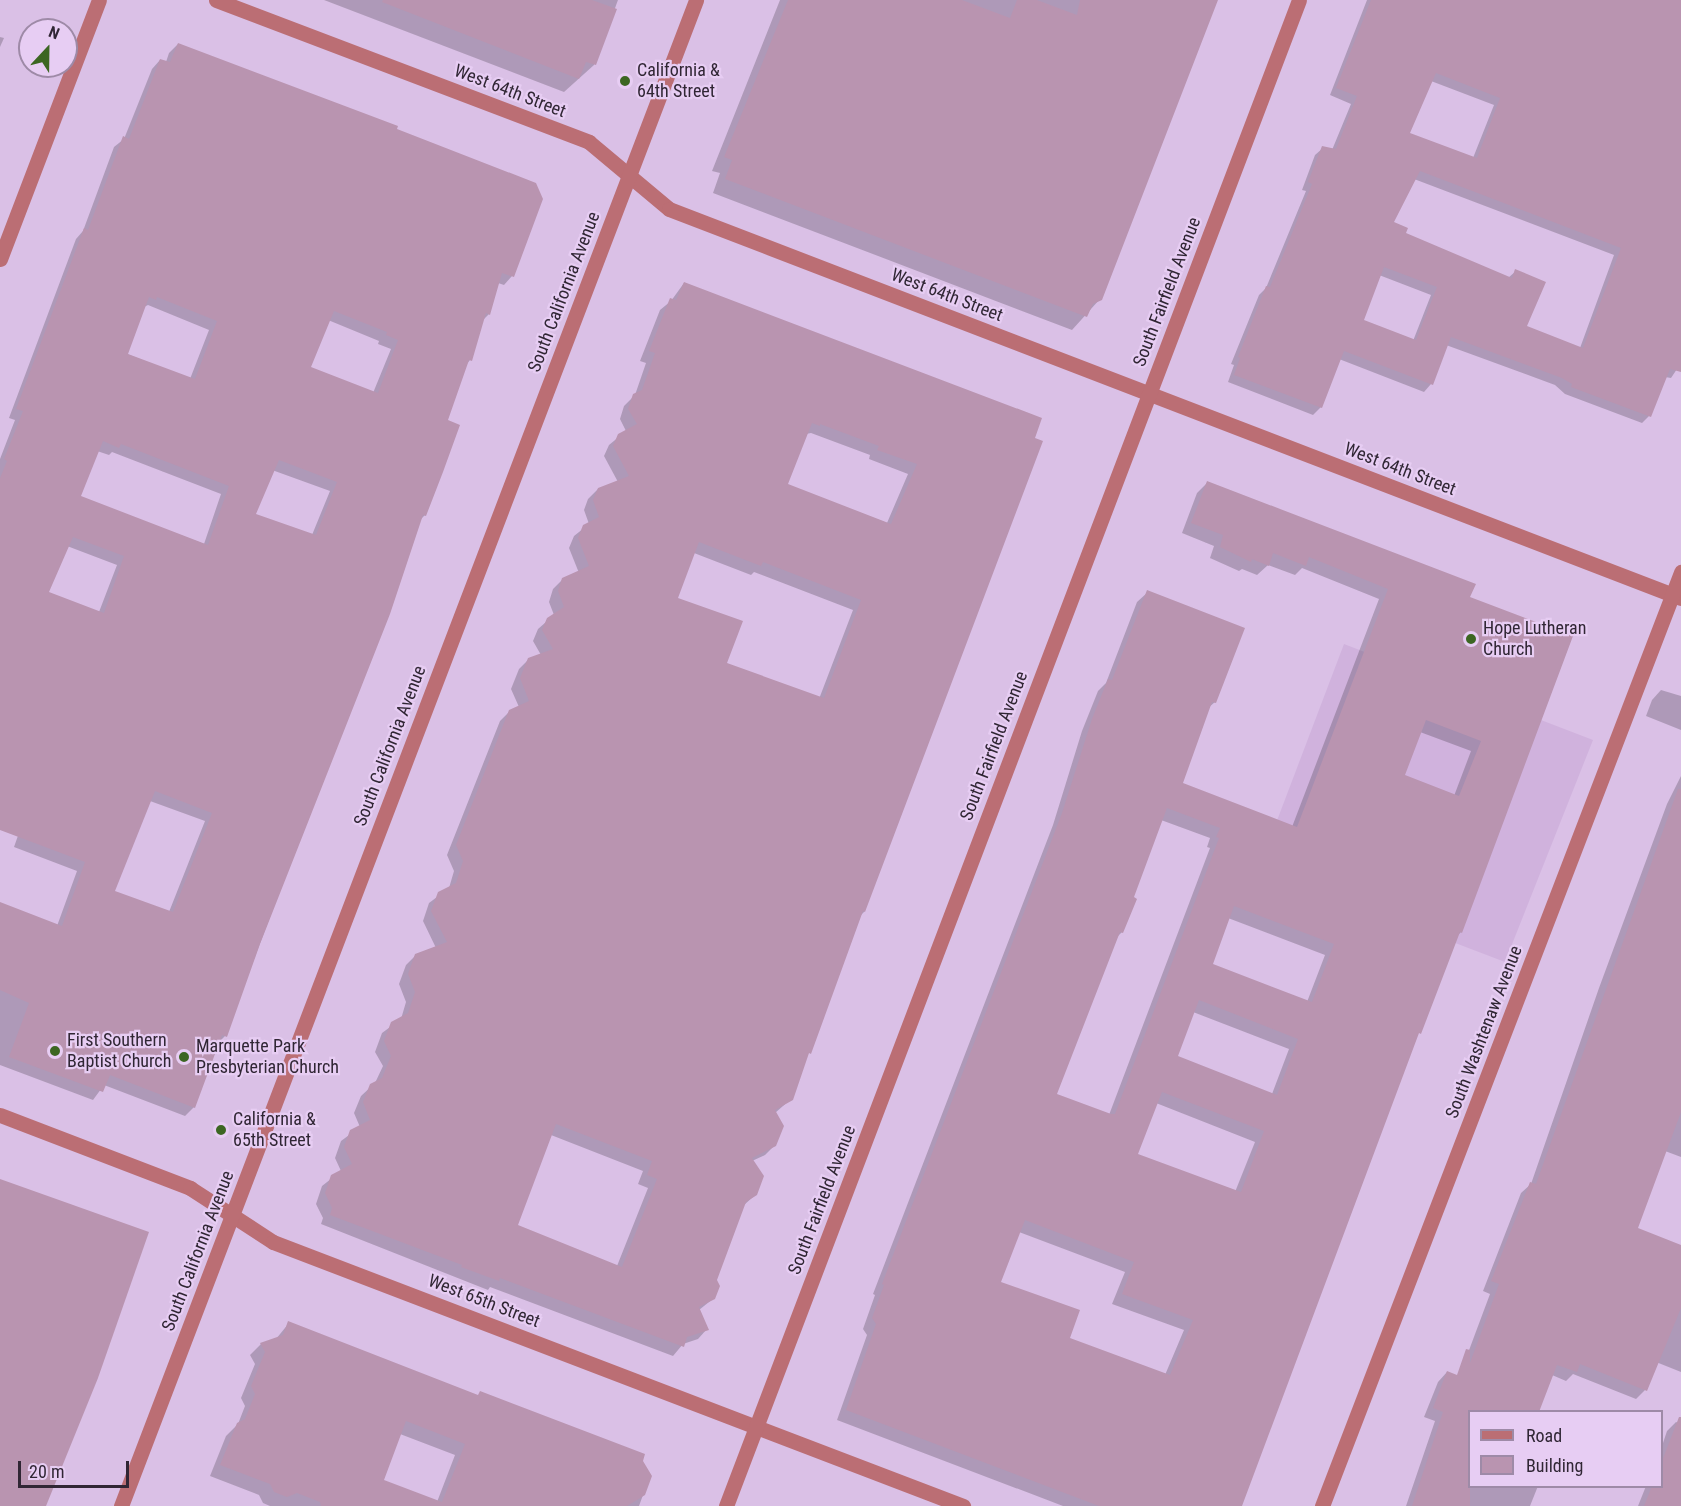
<!DOCTYPE html>
<html>
<head>
<meta charset="utf-8">
<style>
  body { margin:0 }
  #map { position:relative; width:1681px; height:1506px; overflow:hidden; background:#dac0e6; font-family:"Roboto Condensed",sans-serif }
  div>[style] { position:absolute }
  [style*='--x'] { left:calc(var(--x)*1px); top:calc(var(--y)*1px); width:calc(var(--w)*1px); rotate:calc(var(--a)*1deg) }
  .built>* { inset:0; background:#d0b2dd }
  .shadow>* { inset:0; background:#0003 }
  .building>* { inset:0; background:#b994b0 }
  .minor>* { height:15px; margin:-7.5px; padding:0 7.5px; transform-origin:7.5px; border-radius:7.5px; background:#bb6e74 }
  .dots>* { width:16px; height:16px; translate:-50% -50%; box-sizing:border-box; border:3px solid #e7cdf3; border-radius:50% }
  span { translate:-50% -50%; white-space:nowrap; text-align:center; line-height:1.15; -webkit-text-stroke:4.5px #e7cdf3; paint-order:stroke }
  .poi-label { font-size:18px; color:#302634 }
  .left { translate:0 -50%; text-align:left }
  .street-label { font-size:18px; color:#302634 }
  .legend { position:absolute; left:1468px; top:1410px; width:195px; height:78px; box-sizing:border-box; background:#e7cdf3; border:2px solid #9e8aa7; margin:0; padding:8px 10px; list-style:none; font-size:18px; color:#302634 }
  .legend li { display:flex; align-items:center; gap:12px; height:30px }
  .legend b { width:30px; border:2px solid #9e8aa7 }
  .north { position:absolute; left:18px; top:18px; width:60px; height:60px; box-sizing:border-box; background:#e7cdf3; border:2px solid #9e8aa7; border-radius:50%; rotate:22deg; font-size:16px; font-weight:700; line-height:24px; text-align:center; color:#302634 }
  .north::after { content:''; display:block; margin:auto; width:21px; height:27px; background:#3c6622; clip-path:polygon(50% 0,100% 100%,50% 72%,0 100%) }
  .scale { position:absolute; left:18px; top:1461px; width:111px; height:27px; box-sizing:border-box; border:3px solid #302634; border-top:0; padding-left:8px; font-size:18px; line-height:21px; white-space:nowrap; color:#302634; -webkit-text-stroke:4px #e7cdf3; paint-order:stroke }
</style>
</head>
<body>
<div id="map">
  <div class="built">
    <i style="clip-path:polygon(1344px 644px,1593px 740px,1505px 962px,1259px 868px)"></i>
  </div>
  <div class="shadow">
    <i style="clip-path:polygon(324px 0,618px 0,594px 65px,564px 92px)"></i>
    <i style="clip-path:polygon(780px 0,1217px 0,1100px 299px,1072px 330px,713px 193px,720px 173px,712px 171px)"></i>
    <i style="clip-path:polygon(evenodd,1367px 0,1681px 0,1681px 363px,1671px 378px,1665px 377px,1649px 416px,1642px 423px,1565px 394px,1555px 385px,1446px 345px,1431px 384px,1424px 392px,1339px 359px,1321px 407px,1313px 415px,1228px 382px,1234px 365px,1231px 364px,1259px 295px,1266px 288px,1306px 191px,1302px 190px,1315px 155px,1323px 148px,1332px 150px,1351px 104px,1330px 95px,1367px 0,1431px 81px,1494px 105px,1473px 158px,1408px 134px,1431px 81px,1367px 0,1414px 179px,1614px 255px,1580px 348px,1525px 327px,1516px 271px,1508px 278px,1404px 234px,1392px 223px,1414px 179px,1367px 0,1379px 275px,1431px 295px,1413px 341px,1362px 321px,1379px 275px)"></i>
    <i style="clip-path:polygon(0 37px,4px 38px,0 47px)"></i>
    <i style="clip-path:polygon(evenodd,178px 44px,395px 130px,512px 276px,504px 285px,498px 283px,489px 314px,482px 321px,470px 360px,466px 365px,446px 421px,425px 515px,420px 520px,225px 1036px,216px 1045px,194px 1107px,185px 1116px,104px 1085px,93px 1100px,0 1065px,0 904px,57px 926px,77px 871px,14px 847px,34px 790px,0 778px,0 459px,15px 420px,9px 418px,76px 239px,83px 231px,114px 147px,124px 139px,152px 69px,160px 60px,166px 62px,169px 53px,178px 44px,148px 305px,209px 330px,190px 379px,127px 354px,144px 307px,148px 305px,178px 44px,328px 320px,379px 341px,378px 344px,391px 349px,373px 393px,309px 368px,328px 320px,178px 44px,97px 451px,109px 455px,112px 452px,221px 494px,204px 544px,79px 497px,97px 451px,178px 44px,272px 470px,330px 491px,312px 535px,254px 515px,272px 470px,178px 44px,67px 546px,117px 565px,99px 612px,47px 593px,67px 546px,178px 44px,150px 801px,205px 821px,169px 912px,113px 892px,150px 801px)"></i>
    <i style="clip-path:polygon(evenodd,684px 283px,1040px 419px,864px 912px,860px 916px,791px 1099px,775px 1113px,775px 1145px,765px 1155px,752px 1161px,755px 1195px,743px 1206px,716px 1280px,714px 1298px,699px 1310px,707px 1329px,698px 1339px,683px 1344px,673px 1356px,490px 1287px,488px 1290px,321px 1224px,323px 1218px,316px 1204px,322px 1186px,341px 1171px,335px 1158px,341px 1141px,360px 1127px,354px 1113px,361px 1096px,375px 1083px,383px 1066px,375px 1052px,382px 1033px,401px 1019px,406px 1002px,399px 984px,406px 965px,416px 955px,436px 948px,423px 921px,429px 903px,449px 888px,454px 871px,447px 855px,500px 721px,510px 711px,519px 707px,511px 689px,519px 669px,529px 659px,541px 655px,533px 641px,538px 629px,554px 615px,549px 602px,553px 589px,563px 579px,579px 573px,569px 548px,574px 536px,589px 524px,584px 510px,588px 499px,598px 489px,618px 482px,604px 456px,609px 445px,626px 431px,620px 419px,624px 406px,635px 395px,646px 363px,640px 361px,660px 310px,671px 301px,684px 283px,811px 433px,870px 455px,869px 459px,908px 474px,887px 523px,786px 485px,806px 434px,811px 433px,684px 283px,694px 553px,751px 575px,754px 572px,853px 610px,819px 699px,725px 663px,676px 599px,694px 553px,684px 283px,551px 1135px,643px 1171px,638px 1184px,648px 1188px,617px 1266px,516px 1226px,551px 1135px)"></i>
    <i style="clip-path:polygon(evenodd,1207px 483px,1468px 598px,1572px 637px,1461px 932px,1457px 936px,1416px 1037px,1239px 1506px,1063px 1506px,837px 1420px,867px 1335px,863px 1329px,875px 1295px,873px 1294px,1053px 825px,1082px 731px,1098px 691px,1106px 683px,1137px 602px,1148px 592px,1215px 702px,1208px 708px,1181px 784px,1292px 827px,1379px 599px,1302px 568px,1295px 575px,1268px 565px,1257px 575px,1242px 569px,1239px 571px,1210px 558px,1214px 546px,1182px 533px,1197px 493px,1207px 483px,1420px 732px,1471px 751px,1454px 796px,1403px 776px,1420px 732px,1207px 483px,1161px 820px,1210px 838px,1207px 847px,1210px 848px,1109px 1115px,1055px 1095px,1116px 938px,1122px 932px,1132px 898px,1161px 820px,1207px 483px,1228px 918px,1325px 955px,1307px 1002px,1211px 965px,1228px 918px,1207px 483px,1193px 1012px,1289px 1049px,1272px 1094px,1176px 1057px,1193px 1012px,1207px 483px,1156px 1103px,1255px 1142px,1235px 1192px,1136px 1155px,1156px 1103px,1207px 483px,1019px 1232px,1125px 1272px,1112px 1304px,1184px 1330px,1165px 1375px,1068px 1339px,999px 1283px,1019px 1232px)"></i>
    <i style="clip-path:polygon(1661px 690px,1681px 696px,1681px 730px,1646px 716px,1652px 700px)"></i>
    <i style="clip-path:polygon(1681px 776px,1681px 1157px,1665px 1151px,1636px 1229px,1681px 1248px,1681px 1372px,1656px 1362px,1645px 1390px,1636px 1399px,1573px 1374px,1566px 1381px,1552px 1375px,1470px 1412px,1470px 1486px,1538px 1486px,1530px 1506px,1406px 1506px,1435px 1421px,1424px 1417px,1438px 1382px,1447px 1372px,1459px 1377px,1490px 1294px,1483px 1291px,1521px 1193px,1531px 1184px,1599px 988px,1667px 804px)"></i>
    <i style="clip-path:polygon(evenodd,289px 1323px,641px 1461px,643px 1495px,639px 1506px,270px 1506px,263px 1503px,259px 1495px,210px 1476px,226px 1436px,238px 1424px,245px 1406px,241px 1398px,255px 1364px,250px 1355px,261px 1344px,276px 1339px,289px 1323px,400px 1434px,455px 1455px,437px 1502px,383px 1481px,400px 1434px)"></i>
    <i style="clip-path:polygon(1676px 1422px,1681px 1424px,1681px 1506px,1638px 1506px,1646px 1486px,1662px 1486px,1662px 1446px,1667px 1431px)"></i>
  </div>
  <div class="building">
    <i style="clip-path:polygon(383px 0,592px 0,617px 9px,596px 65px,586px 62px,579px 79px,382px 2px)"></i>
    <i style="clip-path:polygon(788px 0,962px 0,1010px 18px,1017px 0,1037px 0,1077px 15px,1080px 0,1218px 0,1102px 300px,1093px 304px,1087px 317px,725px 179px,732px 160px,724px 157px)"></i>
    <i style="clip-path:polygon(evenodd,1371px 0,1681px 0,1681px 372px,1670px 369px,1651px 417px,1571px 387px,1572px 384px,1562px 378px,1451px 337px,1433px 385px,1344px 351px,1322px 408px,1234px 375px,1240px 358px,1238px 357px,1266px 286px,1270px 287px,1312px 184px,1308px 182px,1322px 146px,1336px 149px,1357px 96px,1336px 88px,1371px 0,1436px 73px,1500px 98px,1477px 158px,1410px 133px,1436px 73px,1371px 0,1420px 171px,1621px 248px,1583px 348px,1527px 326px,1546px 282px,1515px 269px,1512px 278px,1406px 233px,1408px 228px,1394px 222px,1420px 171px,1371px 0,1384px 267px,1437px 287px,1416px 340px,1364px 320px,1384px 267px)"></i>
    <i style="clip-path:polygon(evenodd,178px 43px,398px 126px,397px 129px,536px 183px,543px 199px,514px 277px,502px 273px,490px 315px,486px 313px,472px 361px,469px 360px,448px 420px,460px 425px,443px 472px,426px 516px,423px 515px,390px 614px,260px 944px,227px 1037px,222px 1035px,195px 1108px,110px 1075px,103px 1092px,9px 1057px,29px 1003px,0 990px,0 902px,62px 926px,85px 862px,0 830px,0 478px,7px 461px,4px 459px,23px 411px,16px 409px,84px 228px,88px 230px,123px 136px,129px 139px,160px 59px,170px 62px,178px 43px,149px 297px,156px 300px,157px 297px,217px 321px,195px 379px,128px 354px,149px 297px,178px 43px,334px 311px,387px 332px,386px 335px,398px 340px,378px 393px,311px 367px,334px 311px,178px 43px,103px 441px,119px 448px,121px 444px,229px 486px,208px 545px,81px 496px,103px 441px,178px 43px,279px 460px,337px 482px,316px 535px,256px 514px,279px 460px,178px 43px,73px 537px,124px 556px,104px 613px,49px 592px,73px 537px,178px 43px,155px 791px,212px 813px,173px 912px,115px 891px,155px 791px)"></i>
    <i style="clip-path:polygon(evenodd,684px 282px,1042px 418px,1035px 438px,1043px 441px,865px 912px,863px 911px,811px 1054px,809px 1053px,793px 1100px,775px 1110px,784px 1126px,776px 1146px,752px 1158px,764px 1176px,757px 1195px,746px 1202px,717px 1280px,720px 1286px,715px 1299px,699px 1307px,709px 1330px,687px 1337px,684px 1347px,500px 1278px,499px 1281px,461px 1267px,462px 1265px,330px 1215px,332px 1208px,325px 1193px,331px 1175px,352px 1164px,344px 1147px,350px 1130px,370px 1120px,363px 1102px,370px 1084px,382px 1078px,391px 1056px,384px 1041px,391px 1022px,408px 1013px,415px 992px,408px 974px,415px 954px,447px 942px,431px 911px,438px 892px,456px 883px,463px 861px,456px 845px,509px 710px,529px 701px,520px 678px,528px 658px,553px 649px,542px 630px,547px 618px,564px 607px,558px 591px,562px 578px,589px 566px,578px 538px,583px 525px,599px 517px,593px 500px,598px 488px,629px 476px,613px 446px,618px 434px,637px 424px,628px 409px,633px 394px,642px 390px,655px 353px,649px 351px,670px 298px,676px 300px,684px 282px,812px 423px,820px 426px,820px 424px,879px 446px,877px 450px,917px 464px,891px 524px,788px 484px,812px 423px,684px 282px,699px 542px,761px 566px,763px 562px,861px 600px,824px 698px,727px 663px,743px 621px,678px 598px,699px 542px,684px 282px,556px 1124px,652px 1161px,647px 1175px,657px 1179px,622px 1267px,518px 1225px,556px 1124px)"></i>
    <i style="clip-path:polygon(evenodd,1207px 481px,1476px 584px,1470px 597px,1573px 636px,1462px 933px,1460px 932px,1421px 1034px,1419px 1033px,1242px 1506px,1099px 1506px,846px 1410px,876px 1324px,872px 1318px,884px 1285px,882px 1284px,1062px 813px,1092px 719px,1108px 679px,1112px 680px,1147px 590px,1245px 628px,1216px 703px,1212px 702px,1183px 783px,1297px 827px,1388px 589px,1309px 557px,1306px 566px,1273px 553px,1269px 566px,1252px 559px,1251px 562px,1220px 547px,1223px 535px,1191px 523px,1207px 481px,1426px 720px,1481px 741px,1459px 796px,1405px 775px,1426px 720px,1207px 481px,1167px 808px,1220px 828px,1216px 837px,1219px 838px,1115px 1114px,1111px 1114px,1057px 1094px,1120px 932px,1123px 933px,1137px 899px,1134px 897px,1167px 808px,1207px 481px,1234px 906px,1334px 944px,1312px 1002px,1213px 964px,1234px 906px,1207px 481px,1199px 1000px,1298px 1039px,1277px 1095px,1178px 1056px,1199px 1000px,1207px 481px,1162px 1092px,1264px 1131px,1241px 1192px,1138px 1154px,1162px 1092px,1207px 481px,1025px 1220px,1134px 1262px,1122px 1294px,1193px 1320px,1170px 1375px,1070px 1338px,1080px 1310px,1001px 1282px,1025px 1220px)"></i>
    <i style="clip-path:polygon(1678px 789px,1681px 789px,1681px 1112px,1638px 1228px,1681px 1245px,1681px 1308px,1647px 1391px,1580px 1364px,1577px 1372px,1557px 1365px,1539px 1412px,1470px 1412px,1470px 1506px,1412px 1506px,1443px 1412px,1433px 1408px,1447px 1371px,1457px 1375px,1466px 1349px,1470px 1350px,1470px 1363px,1499px 1284px,1491px 1281px,1530px 1182px,1536px 1184px)"></i>
    <i style="clip-path:polygon(0 1179px,149px 1232px,98px 1378px,46px 1506px,0 1506px)"></i>
    <i style="clip-path:polygon(evenodd,288px 1321px,478px 1395px,480px 1391px,645px 1454px,643px 1461px,652px 1476px,645px 1495px,627px 1506px,321px 1506px,320px 1502px,297px 1493px,287px 1497px,274px 1492px,270px 1484px,220px 1465px,237px 1423px,245px 1419px,255px 1394px,251px 1386px,265px 1352px,260px 1343px,283px 1335px,288px 1321px,406px 1421px,465px 1444px,442px 1502px,384px 1480px,406px 1421px)"></i>
    <i style="clip-path:polygon(1679px 1417px,1681px 1417px,1681px 1506px,1644px 1506px,1652px 1486px,1662px 1486px,1662px 1461px)"></i>
  </div>
  <div class="minor">
    <i style="--x:216;--y:0;--w:399;--a:20.8"></i>
    <i style="--x:589;--y:142;--w:104;--a:39.9"></i>
    <i style="--x:669;--y:209;--w:1084;--a:21.03"></i>
    <i style="--x:0;--y:259;--w:277;--a:-69.1"></i>
    <i style="--x:0;--y:1115;--w:204;--a:21"></i>
    <i style="--x:190;--y:1188;--w:99;--a:33"></i>
    <i style="--x:273;--y:1242;--w:739;--a:20.94"></i>
    <i style="--x:121;--y:1506;--w:1612;--a:-69.1"></i>
    <i style="--x:726;--y:1506;--w:1611;--a:-69.17"></i>
    <i style="--x:1322;--y:1506;--w:1001;--a:-68.97"></i>
  </div>
  <div class="dots">
    <i style="left:625px;top:81px;background:#3c6622"></i>
    <i style="left:1471px;top:639px;background:#3c6622"></i>
    <i style="left:55px;top:1051px;background:#3c6622"></i>
    <i style="left:184px;top:1057px;background:#3c6622"></i>
    <i style="left:221px;top:1130px;background:#3c6622"></i>
  </div>
  <div class="poi-label">
    <span class="left" style="left:637px;top:81px">California &amp;<br>64th Street</span>
    <span class="left" style="left:1483px;top:639px">Hope Lutheran<br>Church</span>
    <span class="left" style="left:67px;top:1051px">First Southern<br>Baptist Church</span>
    <span class="left" style="left:196px;top:1057px">Marquette Park<br>Presbyterian Church</span>
    <span class="left" style="left:233px;top:1130px">California &amp;<br>65th Street</span>
  </div>
  <div class="street-label">
    <span style="left:510px;top:91px;rotate:21deg">West 64th Street</span>
    <span style="left:564px;top:292px;rotate:-69deg">South California Avenue</span>
    <span style="left:1167px;top:292px;rotate:-69deg">South Fairfield Avenue</span>
    <span style="left:947px;top:295px;rotate:21deg">West 64th Street</span>
    <span style="left:1400px;top:469px;rotate:21deg">West 64th Street</span>
    <span style="left:390px;top:746px;rotate:-69deg">South California Avenue</span>
    <span style="left:994px;top:746px;rotate:-69deg">South Fairfield Avenue</span>
    <span style="left:1484px;top:1032px;rotate:-69deg">South Washtenaw Avenue</span>
    <span style="left:822px;top:1200px;rotate:-69deg">South Fairfield Avenue</span>
    <span style="left:198px;top:1251px;rotate:-69deg">South California Avenue</span>
    <span style="left:484px;top:1301px;rotate:21deg">West 65th Street</span>
  </div>
  <ul class="legend">
  <li><b style="height:8px;background:#bb6e74"></b>Road</li>
  <li><b style="height:16px;background:#b994b0"></b>Building</li>
  </ul>
  <div class="north">N</div>
  <div class="scale">20 m</div>
</div>
</body>
</html>
